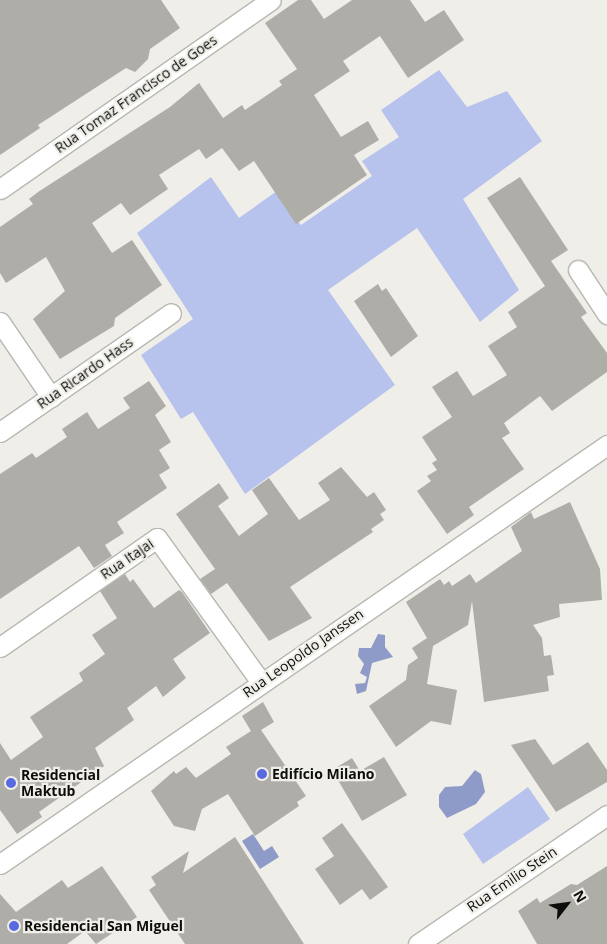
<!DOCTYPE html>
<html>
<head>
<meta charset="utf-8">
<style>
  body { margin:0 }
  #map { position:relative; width:607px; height:944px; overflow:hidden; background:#efeee8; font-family:"Open Sans",sans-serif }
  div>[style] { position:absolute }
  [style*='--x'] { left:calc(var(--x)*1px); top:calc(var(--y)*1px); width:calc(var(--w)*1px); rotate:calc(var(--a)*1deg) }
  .green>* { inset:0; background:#b7c2ed }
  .water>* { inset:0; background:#8e9ac7 }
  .building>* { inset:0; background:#afada8 }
  .roads { filter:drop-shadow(1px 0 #b8b7b2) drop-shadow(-1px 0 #b8b7b2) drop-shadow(0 1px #b8b7b2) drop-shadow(0 -1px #b8b7b2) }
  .street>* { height:19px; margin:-9.5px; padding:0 9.5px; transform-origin:9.5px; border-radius:9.5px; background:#fff }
  .dots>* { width:14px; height:14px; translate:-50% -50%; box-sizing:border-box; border:2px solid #efeee8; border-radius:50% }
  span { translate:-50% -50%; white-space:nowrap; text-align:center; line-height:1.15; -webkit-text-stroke:4.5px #efeee8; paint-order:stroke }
  .street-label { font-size:14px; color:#0d0d0b }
  .poi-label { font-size:14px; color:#0d0d0b; font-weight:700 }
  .left { translate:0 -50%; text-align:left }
  .north { position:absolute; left:542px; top:879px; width:50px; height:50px; -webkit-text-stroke:4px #efeee8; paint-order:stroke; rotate:60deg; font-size:14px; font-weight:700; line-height:20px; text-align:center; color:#0d0d0b }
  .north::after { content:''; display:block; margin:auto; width:18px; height:22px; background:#0d0d0b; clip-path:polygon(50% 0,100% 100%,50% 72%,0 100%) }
</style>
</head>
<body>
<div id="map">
  <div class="green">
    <i style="clip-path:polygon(439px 70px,467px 107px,507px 91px,542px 141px,463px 199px,519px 290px,480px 322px,417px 228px,328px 290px,395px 385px,245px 494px,193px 412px,181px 419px,141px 355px,193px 319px,137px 233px,211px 177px,239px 218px,277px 191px,301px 225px,372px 176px,362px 161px,399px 137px,381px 110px)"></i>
    <i style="clip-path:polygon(528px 787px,550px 819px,483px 864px,463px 834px)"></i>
  </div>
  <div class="water">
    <i style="clip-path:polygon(378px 634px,385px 635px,385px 647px,393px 657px,372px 663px,366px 691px,357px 694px,355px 684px,365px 683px,367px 677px,360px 673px,364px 664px,358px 656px,359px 648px,371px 648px)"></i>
    <i style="clip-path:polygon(475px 770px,481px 774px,485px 792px,476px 804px,447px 818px,439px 807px,439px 795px,445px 787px,462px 786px)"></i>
    <i style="clip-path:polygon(253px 834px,264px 851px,272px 846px,279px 857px,260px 869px,242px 841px)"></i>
  </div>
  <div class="building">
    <i style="clip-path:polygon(0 0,161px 0,180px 28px,150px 49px,148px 59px,135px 72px,126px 68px,38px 125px,40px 128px,0 155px)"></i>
    <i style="clip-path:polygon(298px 0,311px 0,324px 19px,352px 0,410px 0,425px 22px,444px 10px,464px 40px,408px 78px,380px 36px,343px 61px,350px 71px,314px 95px,341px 137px,368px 121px,379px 140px,354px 155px,367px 175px,296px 224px,254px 161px,239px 171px,222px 148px,206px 159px,199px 149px,159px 175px,168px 189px,130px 215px,121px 203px,92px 223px,112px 253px,132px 240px,162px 285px,115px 318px,114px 326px,60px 359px,33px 319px,65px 291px,46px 257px,6px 283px,0 273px,0 227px,33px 204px,29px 199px,38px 192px,170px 107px,199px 83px,223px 118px,242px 105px,245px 110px,282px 85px,279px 81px,297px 69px,265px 23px)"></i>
    <i style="clip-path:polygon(520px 177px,568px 250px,551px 261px,587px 313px,581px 317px,607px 353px,607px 372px,552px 411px,540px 396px,504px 423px,510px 433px,502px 438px,524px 469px,469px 507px,474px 515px,447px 534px,417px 491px,431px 481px,427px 476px,437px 470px,432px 463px,437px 460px,422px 437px,452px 417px,432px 387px,457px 371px,473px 396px,507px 375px,488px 346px,517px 327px,508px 312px,545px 286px,487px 198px)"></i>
    <i style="clip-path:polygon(378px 284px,382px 291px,386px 288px,418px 336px,391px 357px,354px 301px)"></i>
    <i style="clip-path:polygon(149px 381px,166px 406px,155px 415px,171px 442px,159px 450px,170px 468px,159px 475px,167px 488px,117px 522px,124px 533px,105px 545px,112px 556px,94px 568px,79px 546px,0 599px,0 474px,32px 453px,36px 458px,67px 437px,62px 429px,87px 412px,98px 429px,130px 408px,123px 398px)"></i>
    <i style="clip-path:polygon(341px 467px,367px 497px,374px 492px,386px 510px,380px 514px,384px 520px,371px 529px,373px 532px,290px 587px,312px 618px,269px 641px,227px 583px,211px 594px,200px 579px,215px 569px,176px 514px,219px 483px,229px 498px,218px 506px,239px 536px,268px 514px,252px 490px,269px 478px,299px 520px,330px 500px,318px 483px)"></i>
    <i style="clip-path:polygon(570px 502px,600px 569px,602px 600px,559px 604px,560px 617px,533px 625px,542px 638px,544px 656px,551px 655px,554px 675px,547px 676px,549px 691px,484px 702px,472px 601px,468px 625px,433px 646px,427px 684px,457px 690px,451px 725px,431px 721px,396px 747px,369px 706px,406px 680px,408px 665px,418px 658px,412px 648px,427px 638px,406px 602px,440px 579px,444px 585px,449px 581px,452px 586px,470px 574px,476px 583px,522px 551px,511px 527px,531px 512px,534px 519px)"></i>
    <i style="clip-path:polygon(125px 574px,130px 582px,133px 579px,154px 608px,179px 590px,182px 592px,210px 633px,173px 659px,186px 678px,163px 697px,156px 686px,127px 708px,134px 720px,95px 748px,104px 766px,39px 812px,42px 817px,17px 834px,0 810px,0 743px,11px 760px,43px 737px,30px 717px,83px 681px,79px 673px,105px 654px,92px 635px,117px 618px,100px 591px)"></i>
    <i style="clip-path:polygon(263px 702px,274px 722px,261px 730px,306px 796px,297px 802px,299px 806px,255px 836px,228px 794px,202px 809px,195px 831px,174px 826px,151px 791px,174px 771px,176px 774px,186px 767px,196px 778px,231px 754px,226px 747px,251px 731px,242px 716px)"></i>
    <i style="clip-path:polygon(535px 739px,553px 765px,588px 742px,607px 770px,607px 782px,556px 812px,511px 745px)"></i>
    <i style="clip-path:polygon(384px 757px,407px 795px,362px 821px,332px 770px,352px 758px,360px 771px)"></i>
    <i style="clip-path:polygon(342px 823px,388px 887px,370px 900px,362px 889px,340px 905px,315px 869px,334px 856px,322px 838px)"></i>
    <i style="clip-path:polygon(235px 837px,304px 944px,185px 944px,149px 890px,156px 885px,151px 877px,189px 851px,183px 873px)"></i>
    <i style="clip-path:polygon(102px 866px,137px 917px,96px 944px,85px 931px,67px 944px,0 944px,0 894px,16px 912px,62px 880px,68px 888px)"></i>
    <i style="clip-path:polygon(607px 866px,607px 944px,537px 944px,518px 911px,537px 898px,540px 903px,571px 884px,577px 885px)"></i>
  </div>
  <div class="roads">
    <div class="street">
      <i style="--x:0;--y:189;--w:330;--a:-34.9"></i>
      <i style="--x:578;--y:270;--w:53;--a:56.6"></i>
      <i style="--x:0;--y:322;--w:91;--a:55.8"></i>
      <i style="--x:0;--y:432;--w:208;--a:-34.8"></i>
      <i style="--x:0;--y:647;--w:191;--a:-34.8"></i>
      <i style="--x:157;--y:538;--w:178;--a:54.2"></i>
      <i style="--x:0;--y:864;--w:738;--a:-34.62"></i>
      <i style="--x:418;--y:944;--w:229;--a:-34.3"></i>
    </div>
  </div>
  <div class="dots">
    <i style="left:262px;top:774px;background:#596ae1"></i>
    <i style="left:11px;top:783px;background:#596ae1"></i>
    <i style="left:14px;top:926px;background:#596ae1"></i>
  </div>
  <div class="street-label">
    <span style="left:136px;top:94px;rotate:-35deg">Rua Tomaz Francisco de Goes</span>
    <span style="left:85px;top:373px;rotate:-35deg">Rua Ricardo Hass</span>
    <span style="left:127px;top:559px;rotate:-34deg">Rua Itajai</span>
    <span style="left:303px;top:653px;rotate:-35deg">Rua Leopoldo Janssen</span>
    <span style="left:512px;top:879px;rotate:-34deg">Rua Emilio Stein</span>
  </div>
  <div class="poi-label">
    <span class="left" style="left:272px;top:774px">Edifício Milano</span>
    <span class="left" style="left:21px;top:783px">Residencial<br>Maktub</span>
    <span class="left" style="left:24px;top:926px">Residencial San Miguel</span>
  </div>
  <div class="north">N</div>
</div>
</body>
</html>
